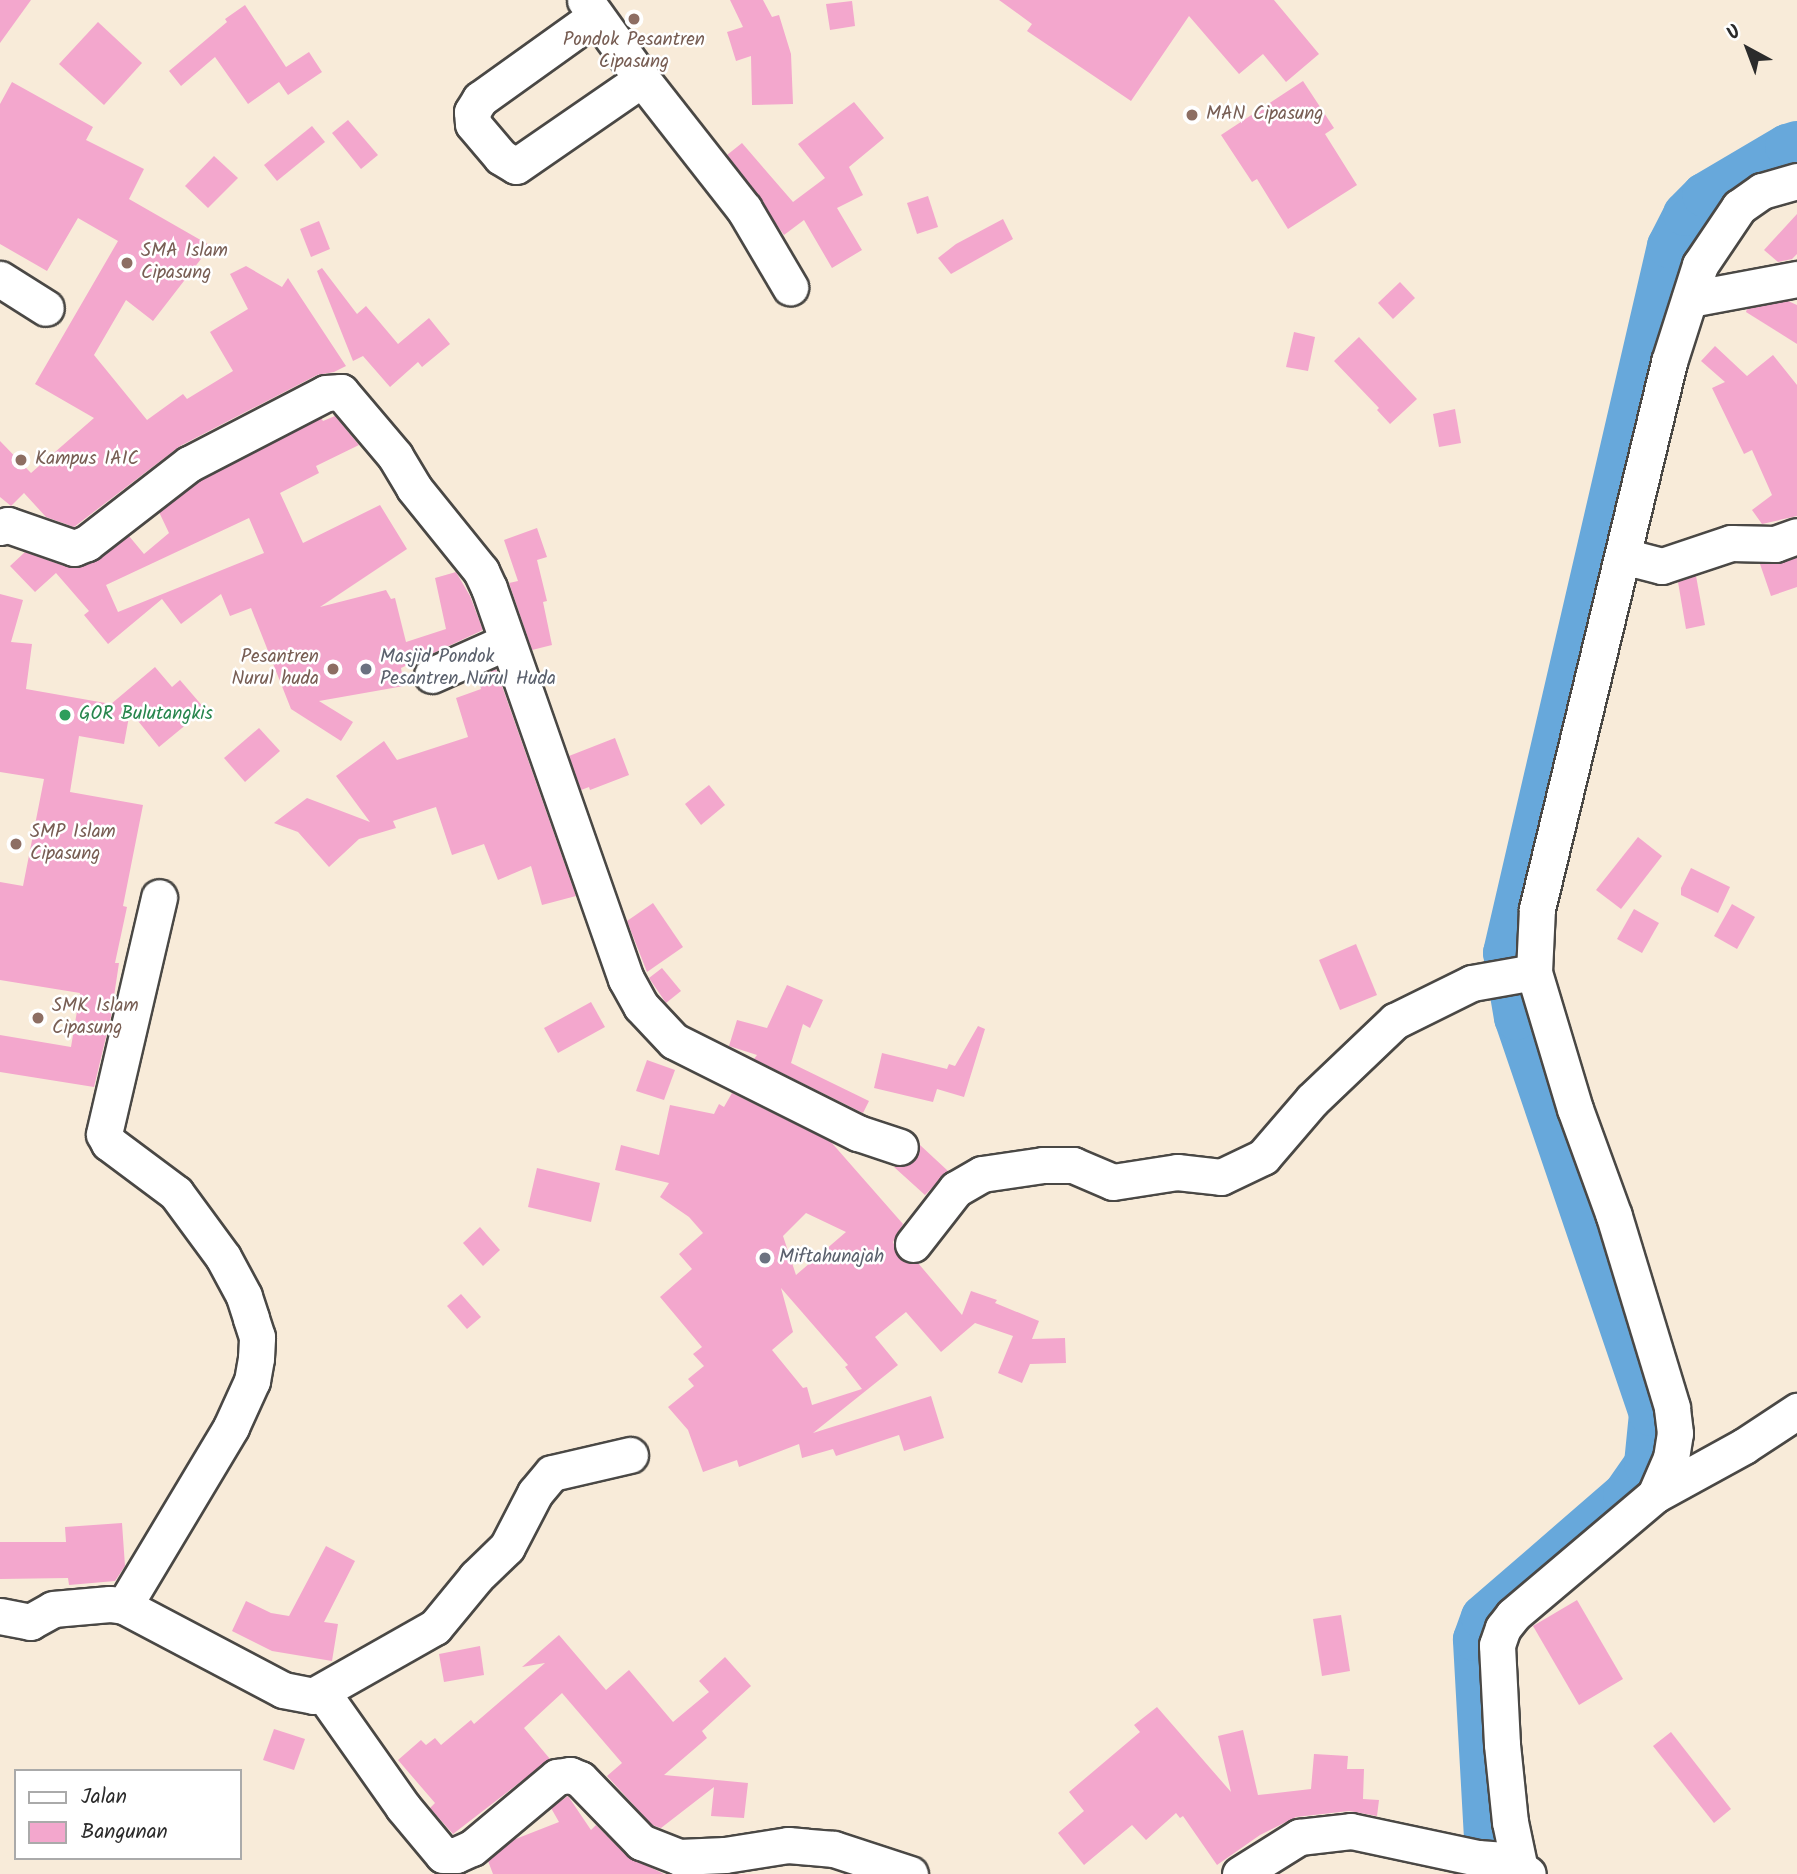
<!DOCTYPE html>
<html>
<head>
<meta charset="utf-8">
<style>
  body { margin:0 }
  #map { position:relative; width:1797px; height:1874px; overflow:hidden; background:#f8ebd9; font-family:Kalam,sans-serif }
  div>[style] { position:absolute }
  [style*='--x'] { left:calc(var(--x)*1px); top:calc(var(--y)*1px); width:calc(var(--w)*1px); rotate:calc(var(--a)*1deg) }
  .river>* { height:44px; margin:-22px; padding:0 22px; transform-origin:22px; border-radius:22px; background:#67a8db }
  .building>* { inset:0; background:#f3a7cd }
  .roads { filter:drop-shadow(2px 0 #4a4845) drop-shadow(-2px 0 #4a4845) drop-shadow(0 2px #4a4845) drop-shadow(0 -2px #4a4845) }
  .minor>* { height:35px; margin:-17.5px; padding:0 17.5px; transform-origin:17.5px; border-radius:17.5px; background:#fff }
  .dots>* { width:19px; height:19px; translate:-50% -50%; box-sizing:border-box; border:4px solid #fff; border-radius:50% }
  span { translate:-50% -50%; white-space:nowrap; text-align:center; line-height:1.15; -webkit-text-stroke:5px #fff; paint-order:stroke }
  .education-label { font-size:19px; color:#785e54 }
  .left { translate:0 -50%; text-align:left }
  .right { translate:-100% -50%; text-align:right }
  .worship-label { font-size:19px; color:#5b616d }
  .leisure-label { font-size:19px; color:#27864d }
  .legend { position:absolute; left:14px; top:1769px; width:228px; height:91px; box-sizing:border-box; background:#fff; border:2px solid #aaa; margin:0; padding:9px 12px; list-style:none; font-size:21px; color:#2b2b2b }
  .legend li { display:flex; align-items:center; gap:14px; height:35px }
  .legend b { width:35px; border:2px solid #aaa }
  .north { position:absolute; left:1713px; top:14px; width:70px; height:70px; -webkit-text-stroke:5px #fff; paint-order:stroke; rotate:319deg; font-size:19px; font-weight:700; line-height:28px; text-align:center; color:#2b2b2b }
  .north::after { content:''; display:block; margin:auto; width:24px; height:32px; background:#2b2b2b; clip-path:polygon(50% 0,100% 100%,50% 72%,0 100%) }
</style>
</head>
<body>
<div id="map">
  <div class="river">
    <i style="--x:1488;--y:1874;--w:235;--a:-93.2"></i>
    <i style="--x:1475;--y:1639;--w:23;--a:-70"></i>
    <i style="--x:1483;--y:1617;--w:188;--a:-40.9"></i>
    <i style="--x:1625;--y:1494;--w:37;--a:-55"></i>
    <i style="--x:1646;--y:1464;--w:50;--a:-84.3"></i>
    <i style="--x:1651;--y:1414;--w:418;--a:-108.8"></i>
    <i style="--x:1516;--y:1018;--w:66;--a:-99.6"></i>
    <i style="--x:1505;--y:953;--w:726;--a:-76.94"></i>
    <i style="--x:1669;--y:246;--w:36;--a:-63"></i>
    <i style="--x:1685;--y:214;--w:27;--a:-45"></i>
    <i style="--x:1704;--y:195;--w:96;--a:-30.6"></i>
    <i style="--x:1787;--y:146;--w:10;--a:-17"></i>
  </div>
  <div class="building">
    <i style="clip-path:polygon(0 0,31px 0,0 43px)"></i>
    <i style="clip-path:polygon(730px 0,763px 0,772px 17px,779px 15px,791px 54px,793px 104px,752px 105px,751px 56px,736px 61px,727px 32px,743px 27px)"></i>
    <i style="clip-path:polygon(999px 0,1274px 0,1319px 54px,1286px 82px,1263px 54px,1239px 74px,1189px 16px,1131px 101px,1027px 31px,1032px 24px)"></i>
    <i style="clip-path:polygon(852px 1px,855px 26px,830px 30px,826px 4px)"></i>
    <i style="clip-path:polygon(245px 5px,286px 67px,309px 52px,322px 72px,288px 95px,279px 82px,248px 104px,215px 57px,181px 86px,169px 71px,227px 22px,225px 19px)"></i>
    <i style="clip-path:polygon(98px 22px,142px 63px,104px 105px,59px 64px)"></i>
    <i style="clip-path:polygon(1303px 81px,1334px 128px,1325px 134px,1357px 185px,1288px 229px,1257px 179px,1252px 182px,1221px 135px)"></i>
    <i style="clip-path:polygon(12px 82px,93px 127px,86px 140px,144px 169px,129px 199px,211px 246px,153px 321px,126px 300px,94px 355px,147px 420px,183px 394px,187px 399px,233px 371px,210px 332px,248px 309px,230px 274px,246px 266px,282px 287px,288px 278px,346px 366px,334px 372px,317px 375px,180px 446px,74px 527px,46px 517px,24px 493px,11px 506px,0 497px,0 441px,31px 473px,94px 418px,35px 384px,118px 241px,78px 218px,47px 271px,0 244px,0 104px)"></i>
    <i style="clip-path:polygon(854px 102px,884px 138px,849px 167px,863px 195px,837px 208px,862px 250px,832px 268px,804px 220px,784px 235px,727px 155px,742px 143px,793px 202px,825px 178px,798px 144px)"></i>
    <i style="clip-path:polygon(348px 120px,378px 155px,361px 169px,332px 133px)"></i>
    <i style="clip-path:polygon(312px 126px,325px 142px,277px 181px,264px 165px)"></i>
    <i style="clip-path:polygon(214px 156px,238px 178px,208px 208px,185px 186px)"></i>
    <i style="clip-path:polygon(928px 196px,938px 227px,917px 234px,907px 203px)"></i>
    <i style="clip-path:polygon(1797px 214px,1797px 254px,1792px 259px,1778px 262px,1764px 250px)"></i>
    <i style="clip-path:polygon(1003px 219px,1013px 239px,951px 274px,938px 258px,956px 244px)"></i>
    <i style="clip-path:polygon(319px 221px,330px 249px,311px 257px,300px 229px)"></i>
    <i style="clip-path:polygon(322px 268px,357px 314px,366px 306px,398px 344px,429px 318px,450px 344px,422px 367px,418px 362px,390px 387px,363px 356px,353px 361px,317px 271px)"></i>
    <i style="clip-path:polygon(1400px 282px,1415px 298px,1393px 319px,1378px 303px)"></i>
    <i style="clip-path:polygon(1788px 301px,1797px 305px,1797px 344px,1746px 312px,1747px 309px)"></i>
    <i style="clip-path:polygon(1294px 332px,1315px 337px,1308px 371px,1286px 367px)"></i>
    <i style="clip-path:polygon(1359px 337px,1417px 399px,1390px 424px,1377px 410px,1379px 408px,1334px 361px)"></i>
    <i style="clip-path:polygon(1715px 346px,1747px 376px,1773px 355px,1797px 385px,1797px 516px,1762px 524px,1752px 510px,1772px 495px,1752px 450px,1744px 454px,1712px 388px,1725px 382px,1701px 361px)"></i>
    <i style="clip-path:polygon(1455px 409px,1461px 443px,1439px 447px,1433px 414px)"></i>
    <i style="clip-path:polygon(evenodd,335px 416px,359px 445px,316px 466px,319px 473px,280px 493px,303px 543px,380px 505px,407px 549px,320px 607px,386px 590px,391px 599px,395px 598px,406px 642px,446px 629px,435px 578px,456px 572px,470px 596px,483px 630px,401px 668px,404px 686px,319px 701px,353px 722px,341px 741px,291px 709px,251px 608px,230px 616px,221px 594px,181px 624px,162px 599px,108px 644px,84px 615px,89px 611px,56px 573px,35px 592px,10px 566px,25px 552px,67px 567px,81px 567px,99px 559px,129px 536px,144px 554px,169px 533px,159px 512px,200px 481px,321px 418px,323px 421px,335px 416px,249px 518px,264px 553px,118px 612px,106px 585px,249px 518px)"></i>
    <i style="clip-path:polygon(537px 528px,547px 557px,537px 560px,547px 601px,543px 602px,552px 645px,532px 650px,509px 583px,518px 581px,504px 540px)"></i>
    <i style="clip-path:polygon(1797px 557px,1797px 587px,1771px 596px,1760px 564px,1781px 563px)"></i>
    <i style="clip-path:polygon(1696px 576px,1705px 625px,1686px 629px,1678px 582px)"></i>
    <i style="clip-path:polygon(0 594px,23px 600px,11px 642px,32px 644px,26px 689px,111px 704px,155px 667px,172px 687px,180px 680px,205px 709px,159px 747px,130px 711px,124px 744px,79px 736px,70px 792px,143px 805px,123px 906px,127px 907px,115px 963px,119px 963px,111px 1016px,94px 1087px,0 1072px,0 1035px,71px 1047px,80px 993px,0 980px,0 882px,23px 886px,44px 779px,0 772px)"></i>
    <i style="clip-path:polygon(496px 669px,576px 896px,542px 905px,531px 866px,498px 880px,484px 844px,452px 855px,436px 807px,393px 821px,396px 828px,359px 839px,329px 867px,298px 832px,274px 823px,307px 798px,370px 822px,336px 776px,384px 741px,397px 760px,468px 737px,456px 698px,481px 689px,478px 677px)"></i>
    <i style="clip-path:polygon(259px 728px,280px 751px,245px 782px,224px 758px)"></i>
    <i style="clip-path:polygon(615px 738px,629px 775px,590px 790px,589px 787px,581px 790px,569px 756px)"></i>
    <i style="clip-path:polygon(709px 785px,725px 805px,701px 825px,685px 804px)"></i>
    <i style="clip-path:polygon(1638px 837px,1662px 856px,1621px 909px,1596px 890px)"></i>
    <i style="clip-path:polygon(1691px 868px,1730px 887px,1718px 913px,1681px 895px,1681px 888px)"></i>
    <i style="clip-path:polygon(653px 903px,683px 947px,647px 972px,627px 921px)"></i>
    <i style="clip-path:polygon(1732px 904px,1755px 917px,1737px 949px,1714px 936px)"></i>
    <i style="clip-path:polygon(1634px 909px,1659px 923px,1642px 953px,1617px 939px)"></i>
    <i style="clip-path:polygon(1356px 944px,1377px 995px,1340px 1010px,1319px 960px)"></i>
    <i style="clip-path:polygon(662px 968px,681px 991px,666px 1003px,649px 978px)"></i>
    <i style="clip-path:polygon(787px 985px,823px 1000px,810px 1028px,803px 1024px,791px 1063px,869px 1101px,863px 1113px,754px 1059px,757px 1055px,729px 1046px,737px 1020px,767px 1028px)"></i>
    <i style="clip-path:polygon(591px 1002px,605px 1027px,558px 1053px,544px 1028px)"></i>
    <i style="clip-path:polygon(978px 1026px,985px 1029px,964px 1097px,937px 1089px,933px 1102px,874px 1088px,882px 1053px,947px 1069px,949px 1064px,955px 1066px)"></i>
    <i style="clip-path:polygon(647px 1060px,675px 1070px,664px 1100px,636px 1091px)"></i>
    <i style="clip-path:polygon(evenodd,732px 1093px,831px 1142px,903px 1224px,893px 1242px,900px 1259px,918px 1263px,962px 1315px,971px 1291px,997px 1300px,995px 1303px,1039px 1321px,1032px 1339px,1065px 1338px,1066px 1363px,1030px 1364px,1022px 1383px,998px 1373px,1013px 1336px,975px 1323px,941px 1352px,906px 1312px,875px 1337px,898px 1365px,813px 1433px,931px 1396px,944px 1438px,904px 1451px,899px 1435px,836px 1456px,833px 1449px,802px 1458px,799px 1444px,739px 1467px,737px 1460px,703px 1472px,688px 1430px,668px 1407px,694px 1386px,688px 1379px,704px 1366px,693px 1354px,702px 1347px,660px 1297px,692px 1269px,679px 1254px,703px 1233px,689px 1217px,660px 1197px,669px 1183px,615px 1170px,621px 1145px,659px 1155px,670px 1105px,714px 1114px,719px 1104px,724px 1107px,732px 1093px,806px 1213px,846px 1232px,796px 1275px,783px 1236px,806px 1213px,732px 1093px,781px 1288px,848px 1365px,845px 1367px,862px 1389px,812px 1405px,807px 1387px,803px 1388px,772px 1350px,793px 1332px,781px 1288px)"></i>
    <i style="clip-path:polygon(920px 1145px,948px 1171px,925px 1195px,894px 1167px,913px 1162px,919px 1154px)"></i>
    <i style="clip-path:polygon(537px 1168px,600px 1183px,591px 1222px,528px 1207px)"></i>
    <i style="clip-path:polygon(480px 1227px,500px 1250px,483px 1266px,463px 1243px)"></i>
    <i style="clip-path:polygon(461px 1294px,481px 1317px,467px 1329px,447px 1306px)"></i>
    <i style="clip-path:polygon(122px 1523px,125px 1566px,115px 1581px,69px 1585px,68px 1578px,0 1579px,0 1542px,66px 1542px,65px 1527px)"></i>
    <i style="clip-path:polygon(326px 1546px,355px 1561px,324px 1622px,338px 1624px,332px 1661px,272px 1651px,232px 1631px,246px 1601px,271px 1613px,289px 1616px)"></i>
    <i style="clip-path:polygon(1577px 1600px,1623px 1679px,1579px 1705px,1533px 1626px)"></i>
    <i style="clip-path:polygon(1341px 1615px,1350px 1671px,1322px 1676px,1313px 1619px)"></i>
    <i style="clip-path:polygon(559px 1635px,606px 1690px,629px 1670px,673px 1722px,709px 1692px,699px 1681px,725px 1657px,751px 1686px,702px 1731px,707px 1738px,664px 1775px,748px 1783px,744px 1818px,711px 1816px,714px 1787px,661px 1828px,652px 1825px,607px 1776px,622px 1763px,562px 1693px,524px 1728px,550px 1759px,453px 1834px,430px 1808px,435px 1803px,398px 1760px,421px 1740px,426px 1745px,435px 1738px,441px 1745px,471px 1720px,474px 1724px,545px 1663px,522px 1667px)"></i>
    <i style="clip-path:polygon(480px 1646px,484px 1675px,444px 1682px,439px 1654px)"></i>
    <i style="clip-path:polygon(1157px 1707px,1231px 1792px,1218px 1736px,1243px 1730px,1258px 1795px,1311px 1789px,1314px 1754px,1348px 1756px,1347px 1769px,1364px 1769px,1363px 1799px,1379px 1800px,1377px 1816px,1349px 1811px,1296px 1817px,1260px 1835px,1217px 1865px,1183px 1816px,1180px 1818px,1176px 1813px,1146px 1840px,1132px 1825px,1084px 1865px,1058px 1833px,1084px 1811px,1069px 1792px,1140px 1732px,1134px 1725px)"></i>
    <i style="clip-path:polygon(274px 1729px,305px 1739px,294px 1770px,263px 1760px)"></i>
    <i style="clip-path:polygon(1671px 1732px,1731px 1809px,1714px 1823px,1653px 1746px)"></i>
    <i style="clip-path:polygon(568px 1796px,591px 1830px,596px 1825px,627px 1856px,664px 1874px,493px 1874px,488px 1861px,513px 1840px,559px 1822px,551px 1808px)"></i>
  </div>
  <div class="roads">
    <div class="minor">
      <i style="--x:585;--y:0;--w:97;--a:54.2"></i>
      <i style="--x:642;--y:79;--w:165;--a:51.9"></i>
      <i style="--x:744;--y:209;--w:91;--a:59.5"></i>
      <i style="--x:596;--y:16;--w:143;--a:144.4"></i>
      <i style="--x:480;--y:99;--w:15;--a:122"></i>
      <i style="--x:472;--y:112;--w:12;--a:85"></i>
      <i style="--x:473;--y:124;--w:43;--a:49.7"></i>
      <i style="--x:501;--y:157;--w:17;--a:31"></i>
      <i style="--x:516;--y:166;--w:153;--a:-34.6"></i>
      <i style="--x:0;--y:279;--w:54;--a:32.2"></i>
      <i style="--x:1690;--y:299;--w:109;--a:-10.6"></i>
      <i style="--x:0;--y:527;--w:8;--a:-14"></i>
      <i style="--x:8;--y:525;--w:70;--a:19.2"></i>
      <i style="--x:74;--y:548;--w:14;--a:-21"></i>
      <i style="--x:87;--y:543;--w:129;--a:-37.8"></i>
      <i style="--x:189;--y:464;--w:154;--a:-27.4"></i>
      <i style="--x:326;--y:393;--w:15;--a:-4"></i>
      <i style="--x:341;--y:392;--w:84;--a:49.8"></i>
      <i style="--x:395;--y:456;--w:37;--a:59"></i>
      <i style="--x:414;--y:488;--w:107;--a:51.1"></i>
      <i style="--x:481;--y:571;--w:19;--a:65"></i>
      <i style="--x:489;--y:588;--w:414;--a:70.7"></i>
      <i style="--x:626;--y:979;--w:31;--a:61"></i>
      <i style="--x:641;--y:1006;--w:48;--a:46.7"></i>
      <i style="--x:674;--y:1041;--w:206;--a:26.6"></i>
      <i style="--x:858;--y:1133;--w:44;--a:18.4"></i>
      <i style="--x:1623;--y:556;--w:40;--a:14.4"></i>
      <i style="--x:1662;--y:566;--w:73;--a:-18.4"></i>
      <i style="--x:1731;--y:543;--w:44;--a:1.3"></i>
      <i style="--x:1775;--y:544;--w:23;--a:-20"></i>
      <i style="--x:432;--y:675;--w:81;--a:-24"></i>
      <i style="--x:913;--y:1244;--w:70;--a:-52"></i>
      <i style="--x:956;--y:1189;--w:30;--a:-30"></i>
      <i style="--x:982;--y:1174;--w:62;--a:-8.4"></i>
      <i style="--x:1043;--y:1165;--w:30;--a:0"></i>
      <i style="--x:1073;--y:1165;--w:43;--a:23"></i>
      <i style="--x:1113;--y:1182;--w:65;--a:-8.9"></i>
      <i style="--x:1177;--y:1172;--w:44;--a:6.5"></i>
      <i style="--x:1221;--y:1177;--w:47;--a:-25.5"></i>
      <i style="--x:1263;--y:1157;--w:75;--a:-49.3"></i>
      <i style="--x:1312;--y:1100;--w:115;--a:-43.6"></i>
      <i style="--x:1395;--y:1021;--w:86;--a:-26.3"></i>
      <i style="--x:1472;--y:983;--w:63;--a:-10.1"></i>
      <i style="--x:1655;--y:1495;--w:102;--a:-28.8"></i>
      <i style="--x:1744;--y:1446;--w:64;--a:-33.4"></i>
      <i style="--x:124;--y:1606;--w:209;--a:-59.1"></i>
      <i style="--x:231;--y:1427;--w:51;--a:-65.5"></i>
      <i style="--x:252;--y:1381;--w:23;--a:-80"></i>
      <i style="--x:256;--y:1358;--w:21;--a:-87"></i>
      <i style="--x:257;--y:1337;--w:20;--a:-108"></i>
      <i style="--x:251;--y:1318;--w:23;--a:-108"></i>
      <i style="--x:244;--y:1296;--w:44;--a:-118.3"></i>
      <i style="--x:223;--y:1257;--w:79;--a:-126.3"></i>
      <i style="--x:176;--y:1193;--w:84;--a:-143.3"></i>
      <i style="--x:109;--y:1143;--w:10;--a:-119"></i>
      <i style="--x:104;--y:1134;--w:243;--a:-76.9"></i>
      <i style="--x:0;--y:1616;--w:31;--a:11"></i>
      <i style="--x:30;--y:1622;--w:26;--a:-29"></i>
      <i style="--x:53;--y:1609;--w:57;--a:-5"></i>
      <i style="--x:110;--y:1604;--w:14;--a:8"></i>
      <i style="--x:124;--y:1606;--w:180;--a:27.8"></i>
      <i style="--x:283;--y:1690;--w:31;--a:11"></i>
      <i style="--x:313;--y:1696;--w:140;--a:-29.5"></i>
      <i style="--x:435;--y:1627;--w:65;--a:-50.6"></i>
      <i style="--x:476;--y:1577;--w:43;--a:-44.1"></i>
      <i style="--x:507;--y:1547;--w:61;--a:-62.6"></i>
      <i style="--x:535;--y:1493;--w:26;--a:-50"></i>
      <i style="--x:552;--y:1473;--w:80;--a:-13"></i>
      <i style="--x:322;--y:1692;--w:141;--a:54.8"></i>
      <i style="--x:403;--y:1807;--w:62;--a:50.2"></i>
      <i style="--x:443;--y:1855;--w:13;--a:0"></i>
      <i style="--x:456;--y:1855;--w:17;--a:-24"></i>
      <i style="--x:472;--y:1848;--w:111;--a:-39.9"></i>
      <i style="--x:557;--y:1777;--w:13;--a:-9"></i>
      <i style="--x:570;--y:1775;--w:11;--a:22"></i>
      <i style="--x:580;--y:1779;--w:88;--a:45.9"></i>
      <i style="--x:641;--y:1842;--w:41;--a:21.5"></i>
      <i style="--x:679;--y:1857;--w:46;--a:-2.5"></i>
      <i style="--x:725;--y:1855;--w:64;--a:-9"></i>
      <i style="--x:788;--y:1845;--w:46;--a:5"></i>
      <i style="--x:834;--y:1849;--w:80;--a:18.2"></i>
      <i style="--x:1240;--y:1874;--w:70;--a:-32.1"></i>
      <i style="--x:1299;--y:1837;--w:52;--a:-6.6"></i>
      <i style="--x:1351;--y:1831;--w:130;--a:12"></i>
      <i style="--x:1478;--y:1858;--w:30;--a:4"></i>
      <i style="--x:1508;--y:1860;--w:24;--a:35"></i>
      <i style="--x:1521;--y:1874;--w:53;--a:-101.9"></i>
      <i style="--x:1510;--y:1822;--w:78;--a:-95.9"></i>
      <i style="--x:1502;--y:1744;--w:99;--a:-92.9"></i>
      <i style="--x:1497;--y:1645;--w:18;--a:-71"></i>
      <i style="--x:1503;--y:1628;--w:16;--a:-52"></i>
      <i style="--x:1513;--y:1615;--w:186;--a:-40.2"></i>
      <i style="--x:1655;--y:1495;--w:40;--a:-66.6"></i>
      <i style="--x:1671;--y:1458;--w:25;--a:-81"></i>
      <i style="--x:1675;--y:1433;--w:26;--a:-97"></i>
      <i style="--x:1672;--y:1407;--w:200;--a:-106.9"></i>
      <i style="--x:1614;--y:1216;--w:114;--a:-110"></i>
      <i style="--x:1575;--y:1109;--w:143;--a:-106.7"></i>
      <i style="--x:1534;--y:972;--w:63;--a:-87.3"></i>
      <i style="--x:1537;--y:909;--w:563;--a:-76.43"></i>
      <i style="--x:1669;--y:362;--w:102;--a:-72.3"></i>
      <i style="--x:1700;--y:265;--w:70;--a:-56.1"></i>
      <i style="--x:1739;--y:207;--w:28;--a:-35"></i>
      <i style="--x:1762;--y:191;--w:36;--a:-16"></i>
    </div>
  </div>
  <div class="dots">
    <i style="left:634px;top:19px;background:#8d6e63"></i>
    <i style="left:1192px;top:115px;background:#8d6e63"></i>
    <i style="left:127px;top:263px;background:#8d6e63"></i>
    <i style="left:21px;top:460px;background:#8d6e63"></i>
    <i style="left:333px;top:669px;background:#8d6e63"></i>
    <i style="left:366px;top:669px;background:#6b7280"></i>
    <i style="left:65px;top:715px;background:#2e9e5b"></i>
    <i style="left:16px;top:844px;background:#8d6e63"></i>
    <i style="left:38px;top:1018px;background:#8d6e63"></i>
    <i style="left:765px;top:1258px;background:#6b7280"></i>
  </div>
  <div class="education-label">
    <span style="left:634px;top:52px">Pondok Pesantren<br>Cipasung</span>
    <span class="left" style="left:1206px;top:115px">MAN Cipasung</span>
    <span class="left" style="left:141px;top:263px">SMA Islam<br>Cipasung</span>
    <span class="left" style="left:35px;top:460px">Kampus IAIC</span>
    <span class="right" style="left:319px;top:669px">Pesantren<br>Nurul huda</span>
    <span class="left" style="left:30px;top:844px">SMP Islam<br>Cipasung</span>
    <span class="left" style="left:52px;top:1018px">SMK Islam<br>Cipasung</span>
  </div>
  <div class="worship-label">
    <span class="left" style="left:380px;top:669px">Masjid Pondok<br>Pesantren Nurul Huda</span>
    <span class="left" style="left:779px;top:1258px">Miftahunajah</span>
  </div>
  <div class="leisure-label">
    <span class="left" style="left:79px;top:715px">GOR Bulutangkis</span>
  </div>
  <ul class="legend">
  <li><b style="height:9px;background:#fff"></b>Jalan</li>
  <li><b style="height:19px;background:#f3a7cd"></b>Bangunan</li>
  </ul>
  <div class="north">U</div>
</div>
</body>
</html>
